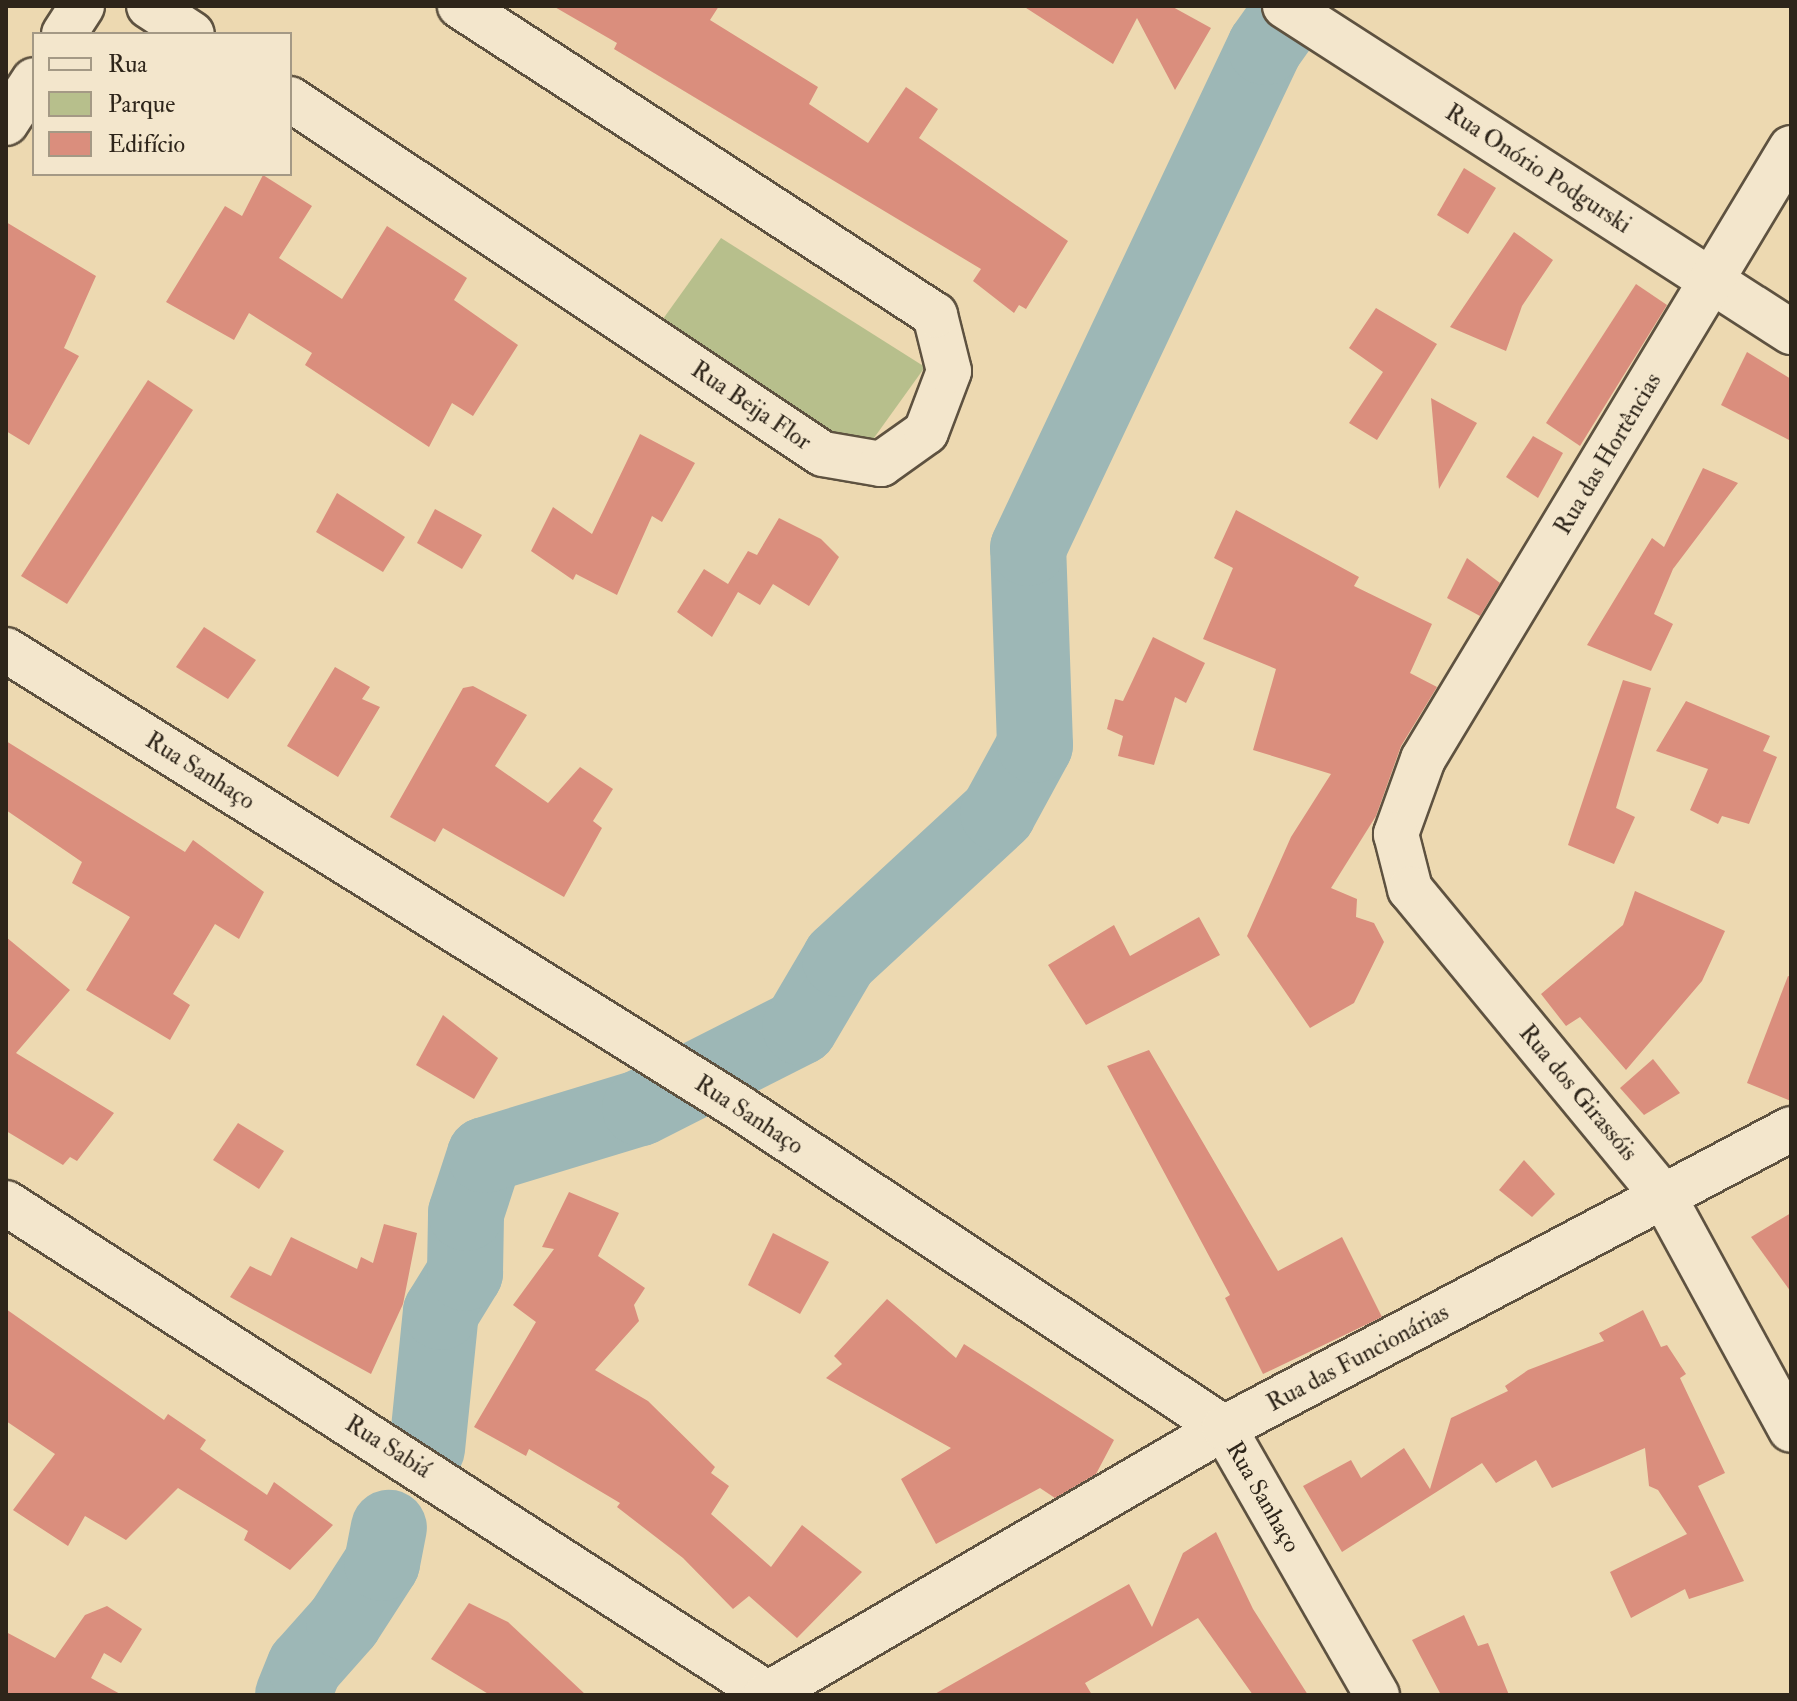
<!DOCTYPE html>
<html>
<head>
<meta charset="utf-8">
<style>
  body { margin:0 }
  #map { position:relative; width:1797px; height:1701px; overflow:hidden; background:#edd9b1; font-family:"IM FELL Double Pica",serif }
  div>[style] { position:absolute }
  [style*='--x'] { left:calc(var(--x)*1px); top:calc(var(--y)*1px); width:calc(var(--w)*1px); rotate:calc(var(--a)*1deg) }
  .green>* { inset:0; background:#b7bf8c }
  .river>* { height:76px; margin:-38px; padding:0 38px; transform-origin:38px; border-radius:38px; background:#9db7b6 }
  .building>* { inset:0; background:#da8e7d }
  .roads { filter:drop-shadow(2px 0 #5e5240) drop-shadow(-2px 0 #5e5240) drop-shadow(0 2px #5e5240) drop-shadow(0 -2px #5e5240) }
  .minor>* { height:44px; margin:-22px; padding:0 22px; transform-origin:22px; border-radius:22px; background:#f3e6cc }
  span { translate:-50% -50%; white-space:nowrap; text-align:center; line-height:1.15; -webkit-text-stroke:6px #f3e6cc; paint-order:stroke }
  .street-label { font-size:24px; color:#2e251a }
  .frame { position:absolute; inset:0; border:8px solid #2e251a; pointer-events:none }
  .legend { position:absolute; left:32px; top:32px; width:260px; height:144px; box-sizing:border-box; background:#f3e6cc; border:2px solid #a49985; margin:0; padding:10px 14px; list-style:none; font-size:24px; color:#2e251a }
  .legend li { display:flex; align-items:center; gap:16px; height:40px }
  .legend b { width:40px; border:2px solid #a49985 }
</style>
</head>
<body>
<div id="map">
  <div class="green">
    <i style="clip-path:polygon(721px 238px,925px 367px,861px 456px,658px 326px)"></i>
  </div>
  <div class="river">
    <i style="--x:427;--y:1449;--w:138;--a:-84.2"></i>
    <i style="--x:441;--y:1312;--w:46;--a:-58.4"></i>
    <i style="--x:465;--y:1273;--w:60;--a:-89"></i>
    <i style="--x:466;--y:1213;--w:61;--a:-71.9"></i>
    <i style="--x:485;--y:1155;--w:162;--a:-16.9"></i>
    <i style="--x:640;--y:1108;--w:179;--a:-26.9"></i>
    <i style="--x:800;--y:1027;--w:79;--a:-59.5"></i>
    <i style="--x:840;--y:959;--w:215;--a:-42.7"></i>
    <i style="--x:998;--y:813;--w:77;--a:-61.4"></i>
    <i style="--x:1035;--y:745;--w:197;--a:-92"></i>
    <i style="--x:1028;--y:548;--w:554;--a:-64.68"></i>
    <i style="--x:1265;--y:47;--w:50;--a:-54.7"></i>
    <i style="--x:293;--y:1695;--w:31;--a:-68"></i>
    <i style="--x:305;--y:1666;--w:59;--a:-48.4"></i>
    <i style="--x:344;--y:1622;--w:70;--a:-57.2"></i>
    <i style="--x:382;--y:1563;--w:36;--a:-79"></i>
  </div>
  <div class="building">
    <i style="clip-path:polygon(553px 6px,719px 6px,710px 20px,818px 87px,809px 104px,868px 143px,906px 87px,938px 109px,919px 138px,1068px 241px,1026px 309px,1019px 305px,1014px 313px,973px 281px,981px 269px,614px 49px,617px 43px)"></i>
    <i style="clip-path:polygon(1023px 6px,1171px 6px,1211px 28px,1175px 90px,1137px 18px,1113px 64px)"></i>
    <i style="clip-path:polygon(1464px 168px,1496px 188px,1468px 234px,1437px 215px)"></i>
    <i style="clip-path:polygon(263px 175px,312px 206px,279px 258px,342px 299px,387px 226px,467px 278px,454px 300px,518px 345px,473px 416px,452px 403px,429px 447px,305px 365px,312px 353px,249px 313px,234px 340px,166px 302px,225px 206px,242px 216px)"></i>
    <i style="clip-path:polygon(6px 222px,96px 276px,64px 348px,79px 356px,29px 445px,6px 431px)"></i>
    <i style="clip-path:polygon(1514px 232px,1553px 260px,1522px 306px,1506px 351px,1450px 327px)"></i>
    <i style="clip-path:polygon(1636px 284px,1667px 305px,1580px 446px,1546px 423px)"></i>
    <i style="clip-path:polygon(1376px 308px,1437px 344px,1377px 440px,1349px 423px,1383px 372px,1349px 348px)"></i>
    <i style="clip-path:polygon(1747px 352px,1791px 379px,1791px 441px,1721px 405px)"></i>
    <i style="clip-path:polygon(148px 380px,193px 410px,67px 604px,21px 576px)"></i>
    <i style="clip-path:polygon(1431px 398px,1477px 423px,1439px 489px)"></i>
    <i style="clip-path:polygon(640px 434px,695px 463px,662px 522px,652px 516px,617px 595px,576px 574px,573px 580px,531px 551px,553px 507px,592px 534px)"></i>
    <i style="clip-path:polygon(1533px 436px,1563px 453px,1538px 498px,1506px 477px)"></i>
    <i style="clip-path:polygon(1703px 468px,1738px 483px,1673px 569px,1654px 614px,1673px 624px,1651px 671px,1587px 645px,1652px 538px,1664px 547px)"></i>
    <i style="clip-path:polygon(337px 493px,405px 537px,383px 572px,316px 532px)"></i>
    <i style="clip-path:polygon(435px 509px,482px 535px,462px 569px,417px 543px)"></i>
    <i style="clip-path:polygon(1236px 510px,1359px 577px,1354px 586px,1432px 624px,1410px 673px,1437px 687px,1401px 746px,1376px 816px,1331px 888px,1357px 899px,1356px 917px,1374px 923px,1384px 942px,1354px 1003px,1310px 1028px,1247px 936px,1291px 837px,1331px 774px,1253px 750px,1276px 669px,1203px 639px,1233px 568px,1214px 558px)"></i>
    <i style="clip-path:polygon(779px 518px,821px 539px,839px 557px,809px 606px,773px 584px,760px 605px,738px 592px,712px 637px,677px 612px,704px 569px,728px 584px,748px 551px,757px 555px)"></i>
    <i style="clip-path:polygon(1467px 558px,1500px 583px,1480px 616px,1447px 598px)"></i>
    <i style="clip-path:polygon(204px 627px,256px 660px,228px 699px,176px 667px)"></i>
    <i style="clip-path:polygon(1153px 637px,1205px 663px,1186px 703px,1175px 697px,1154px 765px,1118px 756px,1123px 736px,1107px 729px,1115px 699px,1123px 701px)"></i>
    <i style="clip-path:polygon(335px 667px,370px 687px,362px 699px,380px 707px,338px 777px,287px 746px)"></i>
    <i style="clip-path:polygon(1623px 680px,1651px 688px,1616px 808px,1635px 817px,1614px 864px,1568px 845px)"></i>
    <i style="clip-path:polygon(473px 686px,527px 715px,495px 766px,548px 803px,580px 767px,613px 789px,593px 821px,602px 828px,564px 897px,443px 828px,435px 842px,390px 817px,463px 688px)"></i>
    <i style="clip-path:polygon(1686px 701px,1770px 736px,1763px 751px,1777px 757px,1749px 824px,1722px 816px,1718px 824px,1690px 810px,1708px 769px,1656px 751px)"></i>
    <i style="clip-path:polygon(6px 741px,185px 852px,193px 840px,264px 892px,239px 939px,215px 924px,173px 994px,190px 1005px,170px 1040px,86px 990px,130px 917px,72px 883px,82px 862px,6px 810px)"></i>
    <i style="clip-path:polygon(1635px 891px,1725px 931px,1702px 981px,1626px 1070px,1580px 1017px,1566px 1026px,1541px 994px,1623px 925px)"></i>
    <i style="clip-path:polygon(1199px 917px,1220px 955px,1086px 1025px,1048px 965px,1114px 925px,1130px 956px)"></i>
    <i style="clip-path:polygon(6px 937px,70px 990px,16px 1053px,114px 1113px,77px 1161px,70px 1157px,63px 1165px,6px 1131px)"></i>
    <i style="clip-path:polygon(1788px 976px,1791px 977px,1791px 1101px,1747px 1083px)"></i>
    <i style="clip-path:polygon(443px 1015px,498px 1058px,474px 1099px,416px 1065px)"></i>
    <i style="clip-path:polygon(1149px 1050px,1278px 1271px,1342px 1237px,1382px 1317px,1263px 1374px,1225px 1298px,1230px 1295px,1107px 1066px)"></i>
    <i style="clip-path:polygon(1653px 1059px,1680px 1093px,1644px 1115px,1620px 1088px)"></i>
    <i style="clip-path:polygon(238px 1123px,284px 1151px,259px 1189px,213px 1160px)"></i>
    <i style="clip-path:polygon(1524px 1160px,1555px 1194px,1532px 1217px,1499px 1190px)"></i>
    <i style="clip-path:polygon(569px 1192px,619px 1213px,598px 1256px,645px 1288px,634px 1305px,639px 1321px,595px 1370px,648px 1401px,715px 1467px,711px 1473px,729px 1486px,711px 1514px,771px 1567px,802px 1525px,862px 1572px,797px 1638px,749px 1596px,733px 1609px,683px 1558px,617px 1507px,620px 1503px,529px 1449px,526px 1456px,474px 1427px,536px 1322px,513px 1305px,554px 1249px,542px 1247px)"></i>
    <i style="clip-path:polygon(1791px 1213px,1791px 1292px,1751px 1237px)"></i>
    <i style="clip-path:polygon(384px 1224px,417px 1233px,403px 1304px,371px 1374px,230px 1297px,250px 1266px,271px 1276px,291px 1237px,357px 1269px,361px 1257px,373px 1263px)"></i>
    <i style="clip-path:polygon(773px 1233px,829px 1262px,800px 1314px,748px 1285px)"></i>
    <i style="clip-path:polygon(887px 1299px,956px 1358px,964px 1344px,1114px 1440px,1096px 1474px,1055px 1498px,1040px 1488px,936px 1544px,901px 1479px,951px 1448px,826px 1378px,842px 1364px,834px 1356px)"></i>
    <i style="clip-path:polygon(6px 1309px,164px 1420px,168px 1414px,206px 1440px,200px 1449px,267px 1495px,274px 1482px,333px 1525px,290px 1570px,244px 1540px,248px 1531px,178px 1488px,126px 1540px,85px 1516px,68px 1546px,13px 1510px,55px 1454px,6px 1421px)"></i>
    <i style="clip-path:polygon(1643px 1310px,1661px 1347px,1667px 1345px,1686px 1374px,1680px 1378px,1725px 1473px,1698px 1486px,1744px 1581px,1689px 1599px,1685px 1589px,1631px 1618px,1610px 1572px,1687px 1534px,1658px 1490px,1649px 1486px,1645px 1448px,1552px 1488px,1536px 1460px,1496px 1483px,1482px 1463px,1342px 1552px,1303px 1486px,1351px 1460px,1361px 1478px,1404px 1448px,1430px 1489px,1451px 1418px,1508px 1391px,1505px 1386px,1528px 1370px,1604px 1341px,1599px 1333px)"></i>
    <i style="clip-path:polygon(1216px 1532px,1253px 1609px,1308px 1695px,1253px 1695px,1198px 1618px,1085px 1683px,1092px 1695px,933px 1695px,1129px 1584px,1152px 1627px,1183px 1553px)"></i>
    <i style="clip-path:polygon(469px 1603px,508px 1622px,586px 1695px,490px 1695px,431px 1659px)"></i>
    <i style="clip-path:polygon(107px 1606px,142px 1629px,121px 1663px,104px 1653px,91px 1678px,122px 1695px,6px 1695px,6px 1632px,55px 1658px,85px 1615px)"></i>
    <i style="clip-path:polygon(1464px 1615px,1478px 1646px,1488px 1643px,1509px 1695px,1441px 1695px,1412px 1640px)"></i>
  </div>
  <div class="roads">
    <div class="minor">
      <i style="--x:149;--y:6;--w:51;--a:33.1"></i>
      <i style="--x:1285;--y:6;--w:602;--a:32.79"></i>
      <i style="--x:64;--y:34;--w:33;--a:-57"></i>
      <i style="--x:290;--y:99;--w:640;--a:33.67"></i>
      <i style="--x:823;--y:454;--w:59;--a:9.8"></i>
      <i style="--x:881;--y:464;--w:55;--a:-35.4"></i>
      <i style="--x:926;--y:432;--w:65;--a:-69.3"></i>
      <i style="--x:949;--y:371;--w:58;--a:-104"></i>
      <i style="--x:935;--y:315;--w:567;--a:-146.95"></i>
      <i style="--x:6;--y:123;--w:51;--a:-56.9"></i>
      <i style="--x:1791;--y:148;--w:713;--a:121.06"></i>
      <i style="--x:1423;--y:759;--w:80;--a:109.8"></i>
      <i style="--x:1396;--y:834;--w:57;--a:75.7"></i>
      <i style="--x:1410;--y:889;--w:399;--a:50.5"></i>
      <i style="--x:1664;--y:1197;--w:265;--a:61.4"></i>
      <i style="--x:6;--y:650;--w:865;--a:31.96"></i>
      <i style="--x:740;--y:1108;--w:580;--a:33.47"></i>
      <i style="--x:1224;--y:1428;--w:308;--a:60.2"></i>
      <i style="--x:6;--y:1203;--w:906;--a:32.8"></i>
      <i style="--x:766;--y:1695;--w:530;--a:-30.24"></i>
      <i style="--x:1224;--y:1428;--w:641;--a:-27.8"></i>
    </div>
  </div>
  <div class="street-label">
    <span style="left:1538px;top:169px;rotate:33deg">Rua Onório Podgurski</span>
    <span style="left:751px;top:406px;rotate:34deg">Rua Beija Flor</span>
    <span style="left:1608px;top:454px;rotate:-59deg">Rua das Hortências</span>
    <span style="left:200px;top:771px;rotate:32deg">Rua Sanhaço</span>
    <span style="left:1578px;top:1093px;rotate:50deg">Rua dos Girassóis</span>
    <span style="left:749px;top:1115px;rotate:33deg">Rua Sanhaço</span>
    <span style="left:1358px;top:1358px;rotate:-28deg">Rua das Funcionárias</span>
    <span style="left:388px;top:1447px;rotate:32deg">Rua Sabiá</span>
    <span style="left:1263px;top:1497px;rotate:60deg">Rua Sanhaço</span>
  </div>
  <div class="frame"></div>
  <ul class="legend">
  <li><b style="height:10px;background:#f3e6cc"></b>Rua</li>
  <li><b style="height:22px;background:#b7bf8c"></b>Parque</li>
  <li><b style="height:22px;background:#da8e7d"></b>Edifício</li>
  </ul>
</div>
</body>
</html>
